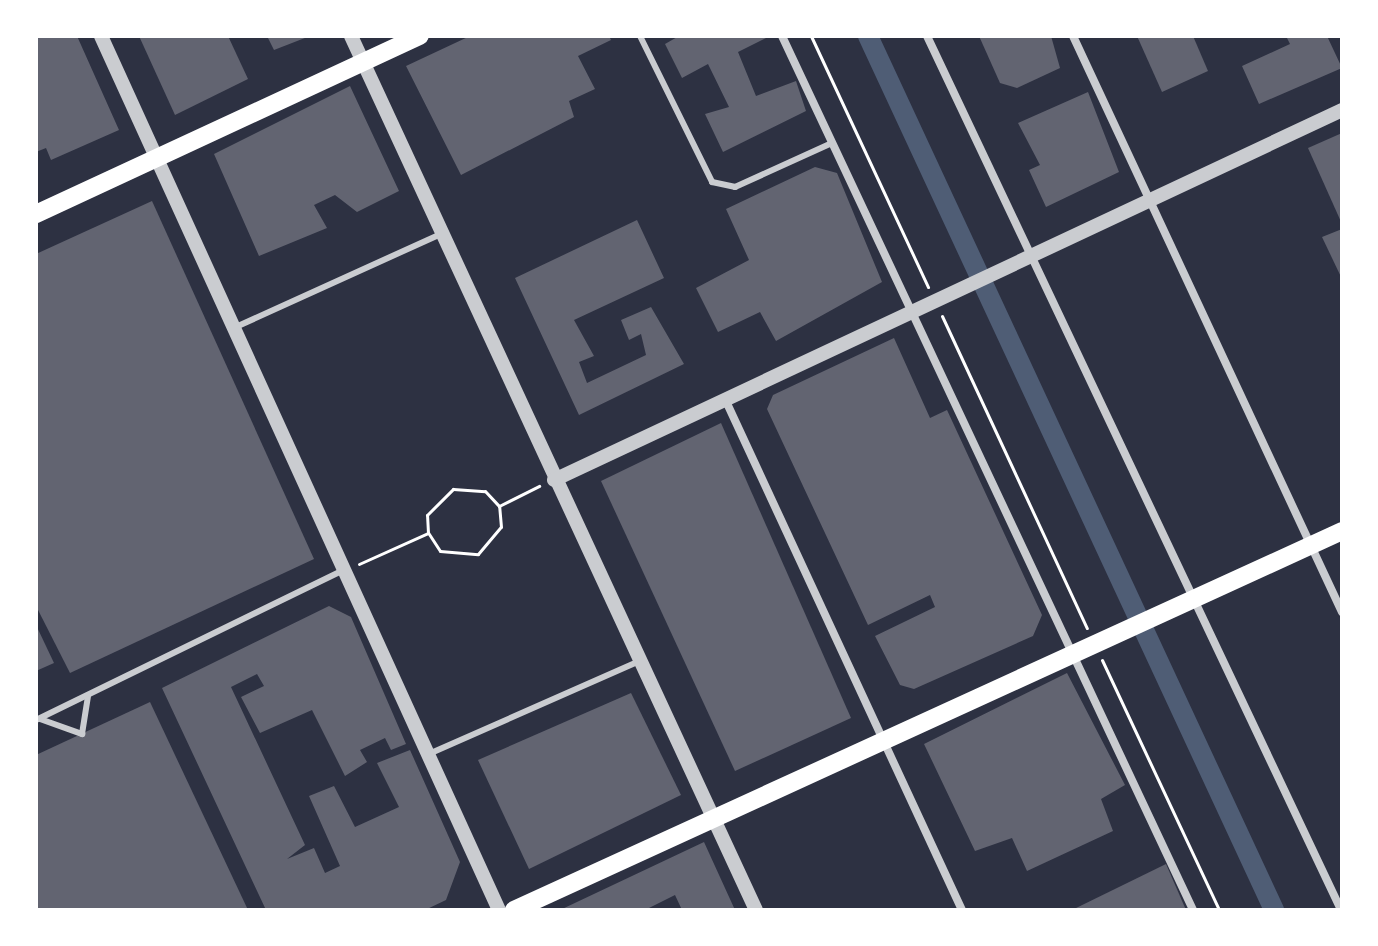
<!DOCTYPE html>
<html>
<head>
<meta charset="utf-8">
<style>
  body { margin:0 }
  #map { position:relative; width:1378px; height:946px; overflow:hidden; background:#2d3142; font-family:Jost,sans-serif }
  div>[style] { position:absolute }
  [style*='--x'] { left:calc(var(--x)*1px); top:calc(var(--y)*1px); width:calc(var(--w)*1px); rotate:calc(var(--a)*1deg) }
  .canal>* { height:20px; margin:-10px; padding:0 10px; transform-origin:10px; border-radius:10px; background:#4f5d75 }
  .building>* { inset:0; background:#626471 }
  .path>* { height:3px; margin:-1.5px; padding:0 1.5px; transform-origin:1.5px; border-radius:1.5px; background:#fff }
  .service>* { height:6px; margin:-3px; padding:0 3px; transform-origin:3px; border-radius:3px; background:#caccd0 }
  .minor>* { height:8px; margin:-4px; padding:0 4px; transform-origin:4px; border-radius:4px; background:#caccd0 }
  .tertiary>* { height:14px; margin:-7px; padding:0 7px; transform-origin:7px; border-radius:7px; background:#caccd0 }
  .primary>* { height:18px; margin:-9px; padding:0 9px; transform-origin:9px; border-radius:9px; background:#fff }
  span { translate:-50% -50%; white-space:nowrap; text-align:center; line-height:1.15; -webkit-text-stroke:8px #fff; paint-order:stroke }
  .frame { position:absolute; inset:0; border:38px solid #fff; pointer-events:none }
</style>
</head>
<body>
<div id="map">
  <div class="canal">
    <i style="--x:868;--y:36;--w:964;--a:65.08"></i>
  </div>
  <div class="building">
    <i style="clip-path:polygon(36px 36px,77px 36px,119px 130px,51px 160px,46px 148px,36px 152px)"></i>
    <i style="clip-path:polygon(139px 36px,228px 36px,248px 79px,175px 115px)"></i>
    <i style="clip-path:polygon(267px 36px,310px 36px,274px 50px)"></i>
    <i style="clip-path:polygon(470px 36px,609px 36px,611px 40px,578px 56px,595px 89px,569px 101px,574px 117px,461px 175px,406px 66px)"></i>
    <i style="clip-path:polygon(679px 36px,770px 36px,738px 52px,756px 96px,796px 81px,806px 111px,723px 152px,705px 114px,729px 107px,708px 64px,682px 78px,665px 44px)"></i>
    <i style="clip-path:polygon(979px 36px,1051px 36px,1060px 68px,1017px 88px,1000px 83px)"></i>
    <i style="clip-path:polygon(1137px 36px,1193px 36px,1208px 71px,1162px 92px)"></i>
    <i style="clip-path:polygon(1286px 36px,1327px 36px,1342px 68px,1259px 104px,1242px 66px,1290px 44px)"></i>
    <i style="clip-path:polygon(350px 86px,399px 191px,357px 212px,335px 195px,314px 205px,327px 228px,259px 256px,214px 154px)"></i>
    <i style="clip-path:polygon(1088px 92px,1119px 172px,1046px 207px,1029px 170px,1040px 165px,1018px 123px)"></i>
    <i style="clip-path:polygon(1342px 133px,1342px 224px,1308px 148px)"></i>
    <i style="clip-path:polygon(815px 167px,837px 173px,882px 282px,776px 341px,760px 312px,718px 332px,696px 288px,749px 260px,726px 209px)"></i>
    <i style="clip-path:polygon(152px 201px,314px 559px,70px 673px,36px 606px,36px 254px)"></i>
    <i style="clip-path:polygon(637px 220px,664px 278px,574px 320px,594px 356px,579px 362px,587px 383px,646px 355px,641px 334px,629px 340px,621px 320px,651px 307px,684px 364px,579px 415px,515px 278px)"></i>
    <i style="clip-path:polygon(1342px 229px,1342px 279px,1322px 237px)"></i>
    <i style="clip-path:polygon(894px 338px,930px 418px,947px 410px,1042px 615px,1033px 636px,914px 689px,900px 685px,875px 636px,935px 607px,930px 595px,868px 625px,767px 409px,773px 395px)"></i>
    <i style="clip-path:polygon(721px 423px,851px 718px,735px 771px,601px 481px)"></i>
    <i style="clip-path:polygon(329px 606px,351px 617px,406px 744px,391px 750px,385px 738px,360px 750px,367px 762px,345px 776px,312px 710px,260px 733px,241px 697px,264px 686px,257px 674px,231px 687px,305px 845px,287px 859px,314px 848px,325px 873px,340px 866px,309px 796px,334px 786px,355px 827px,399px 807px,377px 763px,410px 750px,460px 862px,446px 900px,425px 910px,266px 910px,162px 688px)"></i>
    <i style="clip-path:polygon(36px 625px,54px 663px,36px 671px)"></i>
    <i style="clip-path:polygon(1067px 673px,1125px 785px,1101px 799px,1113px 831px,1027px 871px,1012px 838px,975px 851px,924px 744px)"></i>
    <i style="clip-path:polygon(631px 693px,681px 795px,529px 869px,478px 760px)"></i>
    <i style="clip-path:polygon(150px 702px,248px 910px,36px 910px,36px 755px)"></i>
    <i style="clip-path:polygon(704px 842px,735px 910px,682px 910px,675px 895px,645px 910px,560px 910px)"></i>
    <i style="clip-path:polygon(1166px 864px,1186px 910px,1072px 910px)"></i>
  </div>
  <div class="path">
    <i style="--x:811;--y:36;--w:277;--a:65"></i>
    <i style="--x:942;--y:316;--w:344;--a:65.1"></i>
    <i style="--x:429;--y:534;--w:20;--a:57"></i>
    <i style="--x:440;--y:551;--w:38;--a:5"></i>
    <i style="--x:478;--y:554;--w:35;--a:-50"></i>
    <i style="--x:501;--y:527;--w:21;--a:-95"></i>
    <i style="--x:359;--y:564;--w:76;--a:-24.2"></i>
    <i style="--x:428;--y:533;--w:18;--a:-93"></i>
    <i style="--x:427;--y:515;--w:37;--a:-45"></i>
    <i style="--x:453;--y:489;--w:32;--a:4"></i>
    <i style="--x:485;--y:491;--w:21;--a:47"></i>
    <i style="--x:499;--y:506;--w:45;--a:-26.6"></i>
    <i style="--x:1102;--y:660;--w:276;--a:64.9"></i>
  </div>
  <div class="service">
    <i style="--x:640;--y:36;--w:163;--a:63.7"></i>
    <i style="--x:712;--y:182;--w:24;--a:12"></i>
    <i style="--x:735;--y:187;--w:107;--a:-24.4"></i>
    <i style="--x:238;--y:326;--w:221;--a:-24.4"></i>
    <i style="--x:40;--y:719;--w:45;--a:19.7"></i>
    <i style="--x:82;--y:734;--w:38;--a:-81"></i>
    <i style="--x:36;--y:720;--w:344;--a:-26"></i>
    <i style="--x:431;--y:753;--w:228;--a:-23.8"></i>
  </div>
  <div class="minor">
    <i style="--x:782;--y:36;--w:966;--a:64.81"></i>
    <i style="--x:927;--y:36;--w:967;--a:64.65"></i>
    <i style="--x:1073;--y:36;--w:636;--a:64.97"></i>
    <i style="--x:725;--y:399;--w:563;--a:65.12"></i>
  </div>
  <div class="tertiary">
    <i style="--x:101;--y:36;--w:960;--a:65.52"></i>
    <i style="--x:351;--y:36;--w:963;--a:65.14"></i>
    <i style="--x:554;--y:480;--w:871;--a:-25.15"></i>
  </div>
  <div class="primary">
    <i style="--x:36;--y:214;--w:423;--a:-24.9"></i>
    <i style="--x:514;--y:910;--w:911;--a:-24.59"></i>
  </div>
  <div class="frame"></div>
</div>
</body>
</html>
